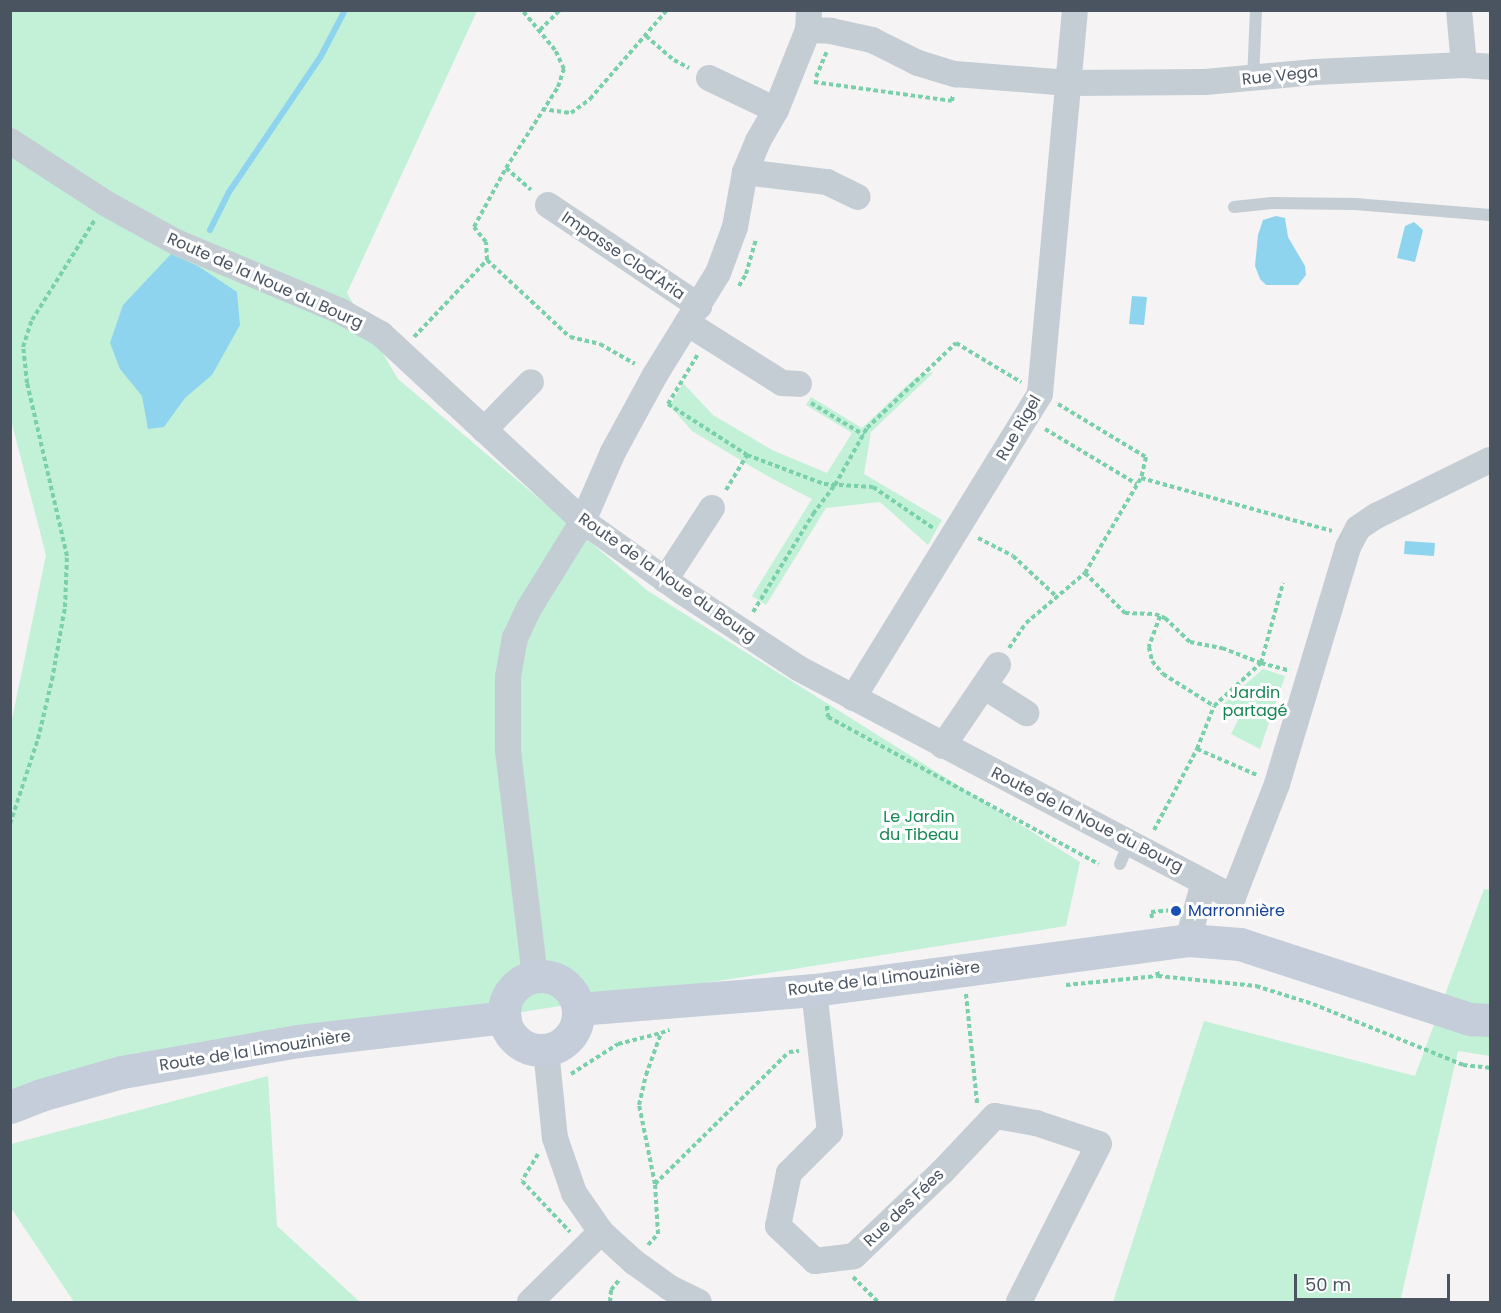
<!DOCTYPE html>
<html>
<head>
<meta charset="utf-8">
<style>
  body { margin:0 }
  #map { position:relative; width:1501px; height:1313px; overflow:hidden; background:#f5f3f3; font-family:Poppins,sans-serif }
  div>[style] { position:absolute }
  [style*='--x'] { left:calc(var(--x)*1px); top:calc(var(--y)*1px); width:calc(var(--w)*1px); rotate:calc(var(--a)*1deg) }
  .green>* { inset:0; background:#c2f1d7 }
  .water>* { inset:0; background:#8fd4ee }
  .stream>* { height:6px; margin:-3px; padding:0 3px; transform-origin:3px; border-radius:3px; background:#8fd4ee }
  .path>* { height:4px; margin-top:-2px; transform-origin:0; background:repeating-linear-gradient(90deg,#79d0ab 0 4.5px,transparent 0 7.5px) }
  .lane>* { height:12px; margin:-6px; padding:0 6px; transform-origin:6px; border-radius:6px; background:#c4ccd4 }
  .street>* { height:26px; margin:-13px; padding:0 13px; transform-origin:13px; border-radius:13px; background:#c4ccd4 }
  .secondary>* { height:33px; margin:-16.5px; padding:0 16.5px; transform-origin:16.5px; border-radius:16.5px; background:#c4cdd9 }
  .secondary>.ring { margin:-16.5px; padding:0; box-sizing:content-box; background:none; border:33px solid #c4cdd9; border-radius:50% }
  .dots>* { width:16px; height:16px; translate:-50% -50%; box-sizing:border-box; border:3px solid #fff; border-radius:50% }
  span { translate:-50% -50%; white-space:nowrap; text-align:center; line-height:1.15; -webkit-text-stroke:6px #fff; paint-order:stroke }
  .street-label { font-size:16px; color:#4a5461 }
  .park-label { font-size:16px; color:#178655 }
  .transit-label { font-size:16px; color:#164399 }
  .left { translate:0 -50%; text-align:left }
  .frame { position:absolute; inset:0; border:12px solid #4a5461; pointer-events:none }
  .scale { position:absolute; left:1294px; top:1274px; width:156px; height:27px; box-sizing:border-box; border:3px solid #4a5461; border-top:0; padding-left:8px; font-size:18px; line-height:21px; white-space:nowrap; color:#4a5461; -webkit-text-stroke:4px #fff; paint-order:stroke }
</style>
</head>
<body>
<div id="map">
  <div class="green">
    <i style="clip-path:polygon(11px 11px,477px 11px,347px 293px,398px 379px,648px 591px,1080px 862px,1066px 926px,11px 1093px,11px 724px,46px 555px,11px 420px)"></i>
    <i style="clip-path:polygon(934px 372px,871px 432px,864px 474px,942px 520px,928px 545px,880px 502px,826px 508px,766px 605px,752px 596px,812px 499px,769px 477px,692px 431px,670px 406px,683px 383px,713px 415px,772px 450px,827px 473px,852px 433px,806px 405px,811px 397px,862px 428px,916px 377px)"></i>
    <i style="clip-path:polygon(1263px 669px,1285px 676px,1260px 749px,1231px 734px,1240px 716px,1221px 706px)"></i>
    <i style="clip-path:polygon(1484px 889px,1490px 890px,1490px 1056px,1458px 1051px,1400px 1302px,1113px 1302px,1204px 1021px,1415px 1076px)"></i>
    <i style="clip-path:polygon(268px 1076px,277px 1226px,360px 1302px,74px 1302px,11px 1208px,11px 1144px)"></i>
  </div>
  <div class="water">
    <i style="clip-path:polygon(1276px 216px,1285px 218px,1288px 237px,1305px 266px,1306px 275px,1298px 285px,1266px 285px,1260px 279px,1255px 266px,1258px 235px,1263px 220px)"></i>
    <i style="clip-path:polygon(1414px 222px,1423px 230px,1415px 262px,1397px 258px,1405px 226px)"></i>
    <i style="clip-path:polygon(171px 254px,198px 266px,237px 292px,240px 325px,212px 375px,185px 398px,164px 427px,148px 429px,142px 396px,120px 369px,110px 343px,123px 305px)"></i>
    <i style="clip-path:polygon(1132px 296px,1147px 297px,1144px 325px,1129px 324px)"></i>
    <i style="clip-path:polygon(1405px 541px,1435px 543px,1434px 556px,1404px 554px)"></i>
  </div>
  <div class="stream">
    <i style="--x:210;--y:230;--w:42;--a:-63.4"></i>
    <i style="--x:229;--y:192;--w:164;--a:-55.9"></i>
    <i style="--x:321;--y:56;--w:52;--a:-62.4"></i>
  </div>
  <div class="path">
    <i style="--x:540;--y:30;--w:28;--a:-45"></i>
    <i style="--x:646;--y:36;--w:37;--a:41"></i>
    <i style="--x:674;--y:60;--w:17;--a:28"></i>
    <i style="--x:816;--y:77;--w:28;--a:-67"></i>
    <i style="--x:814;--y:82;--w:139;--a:7.8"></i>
    <i style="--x:952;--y:101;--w:7;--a:-82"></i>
    <i style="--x:542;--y:109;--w:29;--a:8"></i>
    <i style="--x:571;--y:113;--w:24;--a:-36"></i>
    <i style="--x:590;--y:99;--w:118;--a:-49.1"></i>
    <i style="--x:506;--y:168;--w:33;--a:41"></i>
    <i style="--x:487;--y:260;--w:113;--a:42.9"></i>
    <i style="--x:570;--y:337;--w:31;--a:13"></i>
    <i style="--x:600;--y:344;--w:40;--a:29.7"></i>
    <i style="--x:739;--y:286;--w:14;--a:-60"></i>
    <i style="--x:746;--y:274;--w:35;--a:-74"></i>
    <i style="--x:414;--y:337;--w:106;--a:-46.5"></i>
    <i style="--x:487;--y:260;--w:18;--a:-93"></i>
    <i style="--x:486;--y:242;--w:19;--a:-129"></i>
    <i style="--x:474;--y:227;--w:67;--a:-61.5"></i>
    <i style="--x:506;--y:168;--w:96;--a:-57.3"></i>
    <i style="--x:558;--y:87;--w:19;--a:-72"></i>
    <i style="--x:564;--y:69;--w:21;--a:-115"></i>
    <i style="--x:555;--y:50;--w:52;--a:-129.5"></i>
    <i style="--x:811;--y:403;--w:62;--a:31.1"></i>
    <i style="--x:668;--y:404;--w:58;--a:-59"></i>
    <i style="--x:668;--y:404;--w:94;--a:32.8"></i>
    <i style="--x:747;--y:455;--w:82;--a:20.6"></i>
    <i style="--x:824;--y:484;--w:49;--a:3.5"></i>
    <i style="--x:873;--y:487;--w:73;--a:34.3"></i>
    <i style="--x:1058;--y:404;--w:103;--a:31.1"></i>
    <i style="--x:1146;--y:457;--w:22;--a:103"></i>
    <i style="--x:1141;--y:478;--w:198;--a:15.5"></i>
    <i style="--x:1045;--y:429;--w:107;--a:30.9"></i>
    <i style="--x:726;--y:490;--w:41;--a:-59"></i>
    <i style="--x:978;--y:538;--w:39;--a:27"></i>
    <i style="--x:1013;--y:556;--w:59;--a:42.9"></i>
    <i style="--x:1085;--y:573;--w:57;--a:45"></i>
    <i style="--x:1125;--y:613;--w:30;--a:2"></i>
    <i style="--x:1155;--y:614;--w:11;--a:22"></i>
    <i style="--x:1165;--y:618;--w:35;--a:44"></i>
    <i style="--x:1190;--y:642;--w:33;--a:11"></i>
    <i style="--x:1222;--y:648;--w:42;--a:21"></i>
    <i style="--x:1261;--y:663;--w:83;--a:-74.6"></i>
    <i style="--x:753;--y:612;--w:115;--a:-58.5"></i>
    <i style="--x:813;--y:514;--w:36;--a:-53"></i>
    <i style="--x:835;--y:485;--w:65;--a:-60.7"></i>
    <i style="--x:867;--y:428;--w:123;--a:-43.7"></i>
    <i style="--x:956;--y:343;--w:76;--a:31"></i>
    <i style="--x:1160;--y:616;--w:33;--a:110"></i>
    <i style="--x:1149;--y:647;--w:14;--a:78"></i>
    <i style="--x:1152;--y:661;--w:17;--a:50"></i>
    <i style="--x:1163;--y:674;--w:60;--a:32.1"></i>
    <i style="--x:1009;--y:648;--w:30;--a:-56"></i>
    <i style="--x:1026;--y:623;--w:77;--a:-40.3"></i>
    <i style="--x:1085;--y:573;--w:110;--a:-59.5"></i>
    <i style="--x:827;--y:706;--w:11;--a:85"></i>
    <i style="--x:828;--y:717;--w:308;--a:28.5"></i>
    <i style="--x:1197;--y:749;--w:46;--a:-68.4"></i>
    <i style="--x:1214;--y:706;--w:64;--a:-42.5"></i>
    <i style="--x:1261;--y:663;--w:30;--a:15"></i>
    <i style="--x:10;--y:824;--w:89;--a:-71.8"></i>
    <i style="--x:38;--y:739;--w:61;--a:-76.7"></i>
    <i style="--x:52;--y:680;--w:74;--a:-79.9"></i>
    <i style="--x:65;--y:607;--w:51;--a:-87.8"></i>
    <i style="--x:67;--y:556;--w:178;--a:-103"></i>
    <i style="--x:27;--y:383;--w:36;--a:-96"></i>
    <i style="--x:23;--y:347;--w:28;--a:-72"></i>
    <i style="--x:32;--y:320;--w:117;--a:-57.9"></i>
    <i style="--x:1154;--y:830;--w:92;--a:-62"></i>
    <i style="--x:1197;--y:749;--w:65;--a:23.4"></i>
    <i style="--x:1152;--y:918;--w:6;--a:-99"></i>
    <i style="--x:1151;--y:912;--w:22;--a:-5"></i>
    <i style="--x:1158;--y:976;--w:99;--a:5.8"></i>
    <i style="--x:1256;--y:986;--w:60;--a:17.5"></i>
    <i style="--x:1313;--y:1004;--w:162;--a:22.1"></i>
    <i style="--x:1463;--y:1065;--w:27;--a:6"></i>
    <i style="--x:1066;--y:985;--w:92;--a:-5.6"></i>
    <i style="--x:1158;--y:976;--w:6;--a:-99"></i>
    <i style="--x:966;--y:994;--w:110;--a:84.2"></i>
    <i style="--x:571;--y:1074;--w:56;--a:-32.6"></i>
    <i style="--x:618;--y:1044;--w:44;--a:-14.3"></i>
    <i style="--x:538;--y:1154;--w:31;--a:121"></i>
    <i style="--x:522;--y:1181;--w:70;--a:46.7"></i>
    <i style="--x:655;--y:1184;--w:81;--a:-101.4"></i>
    <i style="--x:639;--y:1105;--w:31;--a:-77"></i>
    <i style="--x:646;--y:1075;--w:45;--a:-70.3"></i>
    <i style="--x:661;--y:1033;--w:9;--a:-21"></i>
    <i style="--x:648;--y:1245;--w:15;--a:-48"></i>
    <i style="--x:658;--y:1234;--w:50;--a:-93.4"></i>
    <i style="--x:655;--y:1184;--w:188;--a:-44.6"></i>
    <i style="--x:789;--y:1052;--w:10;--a:-6"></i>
    <i style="--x:853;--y:1277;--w:35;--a:45"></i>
    <i style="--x:610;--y:1302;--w:12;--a:-85"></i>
    <i style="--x:611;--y:1290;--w:14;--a:-51"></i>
  </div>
  <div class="lane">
    <i style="--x:1253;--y:79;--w:69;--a:-87.5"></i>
    <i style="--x:1234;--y:207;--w:38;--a:-6"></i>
    <i style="--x:1272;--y:203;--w:83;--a:0.7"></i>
    <i style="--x:1355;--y:204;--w:135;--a:4.7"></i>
    <i style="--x:1120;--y:864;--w:25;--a:-67"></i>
  </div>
  <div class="street">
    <i style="--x:1459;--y:10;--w:55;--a:84.8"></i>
    <i style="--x:808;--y:30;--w:23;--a:2"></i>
    <i style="--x:831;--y:31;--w:42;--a:12.4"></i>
    <i style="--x:872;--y:40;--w:51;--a:26.6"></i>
    <i style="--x:918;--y:63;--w:39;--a:17"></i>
    <i style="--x:955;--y:74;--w:114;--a:4.5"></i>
    <i style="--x:1069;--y:83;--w:136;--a:-0.4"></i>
    <i style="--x:1205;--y:82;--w:110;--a:-5.2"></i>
    <i style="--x:1315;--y:72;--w:149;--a:-2.7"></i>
    <i style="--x:1464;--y:65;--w:26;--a:4"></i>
    <i style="--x:709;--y:78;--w:74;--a:25.5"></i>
    <i style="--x:10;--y:141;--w:113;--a:33.1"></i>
    <i style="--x:105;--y:203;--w:81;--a:28.8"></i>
    <i style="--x:176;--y:242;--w:178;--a:22.8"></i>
    <i style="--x:340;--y:311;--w:47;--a:29.3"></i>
    <i style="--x:381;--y:334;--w:275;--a:42.8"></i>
    <i style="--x:583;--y:521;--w:124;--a:35.5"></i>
    <i style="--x:684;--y:593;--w:136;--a:33.3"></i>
    <i style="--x:798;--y:668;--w:492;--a:27.8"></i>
    <i style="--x:1233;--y:897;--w:121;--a:-68.7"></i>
    <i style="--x:1277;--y:784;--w:247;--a:-73.3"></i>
    <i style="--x:1348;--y:547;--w:21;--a:-62"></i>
    <i style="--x:1358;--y:528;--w:22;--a:-34"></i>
    <i style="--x:1376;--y:516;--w:127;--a:-26.2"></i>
    <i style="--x:745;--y:172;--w:83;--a:7"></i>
    <i style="--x:827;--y:182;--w:34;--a:26"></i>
    <i style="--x:548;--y:205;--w:182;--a:33.8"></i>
    <i style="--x:687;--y:323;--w:112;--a:32.3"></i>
    <i style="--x:782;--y:383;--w:17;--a:3"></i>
    <i style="--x:484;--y:430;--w:67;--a:-45.6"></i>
    <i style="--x:665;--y:580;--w:86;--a:-56.9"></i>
    <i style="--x:985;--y:687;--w:49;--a:32.4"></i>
    <i style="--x:853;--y:698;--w:357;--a:-58.4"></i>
    <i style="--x:1040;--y:394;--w:386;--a:-84.8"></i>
    <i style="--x:943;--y:746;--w:98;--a:-55.8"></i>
    <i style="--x:1188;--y:940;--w:60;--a:-74.6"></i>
    <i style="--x:535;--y:977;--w:230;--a:-96.8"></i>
    <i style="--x:508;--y:749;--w:72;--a:-90"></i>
    <i style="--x:508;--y:677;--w:40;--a:-80"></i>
    <i style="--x:515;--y:638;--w:31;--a:-65"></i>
    <i style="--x:528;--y:610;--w:105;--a:-58.3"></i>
    <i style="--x:583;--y:521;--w:75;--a:-66.5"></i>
    <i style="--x:613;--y:452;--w:88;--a:-61.4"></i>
    <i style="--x:655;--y:375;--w:120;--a:-58.3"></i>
    <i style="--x:718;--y:273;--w:49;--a:-69.7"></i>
    <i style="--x:735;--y:227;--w:56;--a:-79.7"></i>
    <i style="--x:745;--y:172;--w:34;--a:-67"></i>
    <i style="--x:758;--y:141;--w:36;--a:-60"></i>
    <i style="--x:776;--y:110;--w:86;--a:-68.2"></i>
    <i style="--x:808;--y:30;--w:20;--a:-87"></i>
    <i style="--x:814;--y:990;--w:143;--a:83.6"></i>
    <i style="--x:830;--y:1132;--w:58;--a:135"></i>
    <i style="--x:789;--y:1173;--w:54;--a:101.7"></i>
    <i style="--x:778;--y:1226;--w:51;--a:43.4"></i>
    <i style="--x:815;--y:1261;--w:39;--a:-7"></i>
    <i style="--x:854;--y:1256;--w:122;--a:-43.7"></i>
    <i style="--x:942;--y:1172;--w:77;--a:-46.6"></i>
    <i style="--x:995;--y:1116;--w:42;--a:9.7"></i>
    <i style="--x:1036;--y:1123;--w:66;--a:18.4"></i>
    <i style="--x:1099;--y:1144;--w:177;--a:116.9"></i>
    <i style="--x:546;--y:1050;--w:88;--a:84.2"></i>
    <i style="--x:555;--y:1138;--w:58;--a:70.9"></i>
    <i style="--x:574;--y:1193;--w:47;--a:55.3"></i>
    <i style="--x:601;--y:1232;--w:45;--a:42.3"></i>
    <i style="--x:634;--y:1262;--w:44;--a:35.8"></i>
    <i style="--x:670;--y:1288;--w:32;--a:26"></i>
    <i style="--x:530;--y:1302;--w:100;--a:-44.6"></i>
  </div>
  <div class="secondary">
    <i class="ring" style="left:504px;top:976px;width:41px;height:41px"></i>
    <i style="--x:578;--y:1009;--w:237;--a:-4.6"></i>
    <i style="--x:814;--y:990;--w:377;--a:-7.6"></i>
    <i style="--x:1188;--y:940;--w:52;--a:4.4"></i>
    <i style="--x:1240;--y:944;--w:242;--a:18.1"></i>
    <i style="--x:1470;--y:1019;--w:20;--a:3"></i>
    <i style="--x:10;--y:1107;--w:33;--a:-21"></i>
    <i style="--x:41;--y:1095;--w:84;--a:-15.9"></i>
    <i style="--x:122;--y:1072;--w:179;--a:-10"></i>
    <i style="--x:298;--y:1041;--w:208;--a:-6.6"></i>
  </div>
  <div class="dots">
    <i style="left:1176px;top:911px;background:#1a4fb4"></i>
  </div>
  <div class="street-label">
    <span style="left:1280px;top:76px;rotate:-6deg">Rue Vega</span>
    <span style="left:623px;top:256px;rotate:34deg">Impasse Clod'Aria</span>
    <span style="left:265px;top:281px;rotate:24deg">Route de la Noue du Bourg</span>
    <span style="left:1019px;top:428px;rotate:-60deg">Rue Rigel</span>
    <span style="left:667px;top:578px;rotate:35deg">Route de la Noue du Bourg</span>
    <span style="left:1087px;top:820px;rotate:27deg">Route de la Noue du Bourg</span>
    <span style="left:884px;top:979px;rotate:-7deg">Route de la Limouzinière</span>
    <span style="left:255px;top:1051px;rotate:-9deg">Route de la Limouzinière</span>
    <span style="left:904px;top:1208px;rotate:-44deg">Rue des Fées</span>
  </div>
  <div class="park-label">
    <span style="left:1255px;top:702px">Jardin<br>partagé</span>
    <span style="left:919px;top:826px">Le Jardin<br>du Tibeau</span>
  </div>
  <div class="transit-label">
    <span class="left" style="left:1188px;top:911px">Marronnière</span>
  </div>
  <div class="frame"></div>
  <div class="scale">50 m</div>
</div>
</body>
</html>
